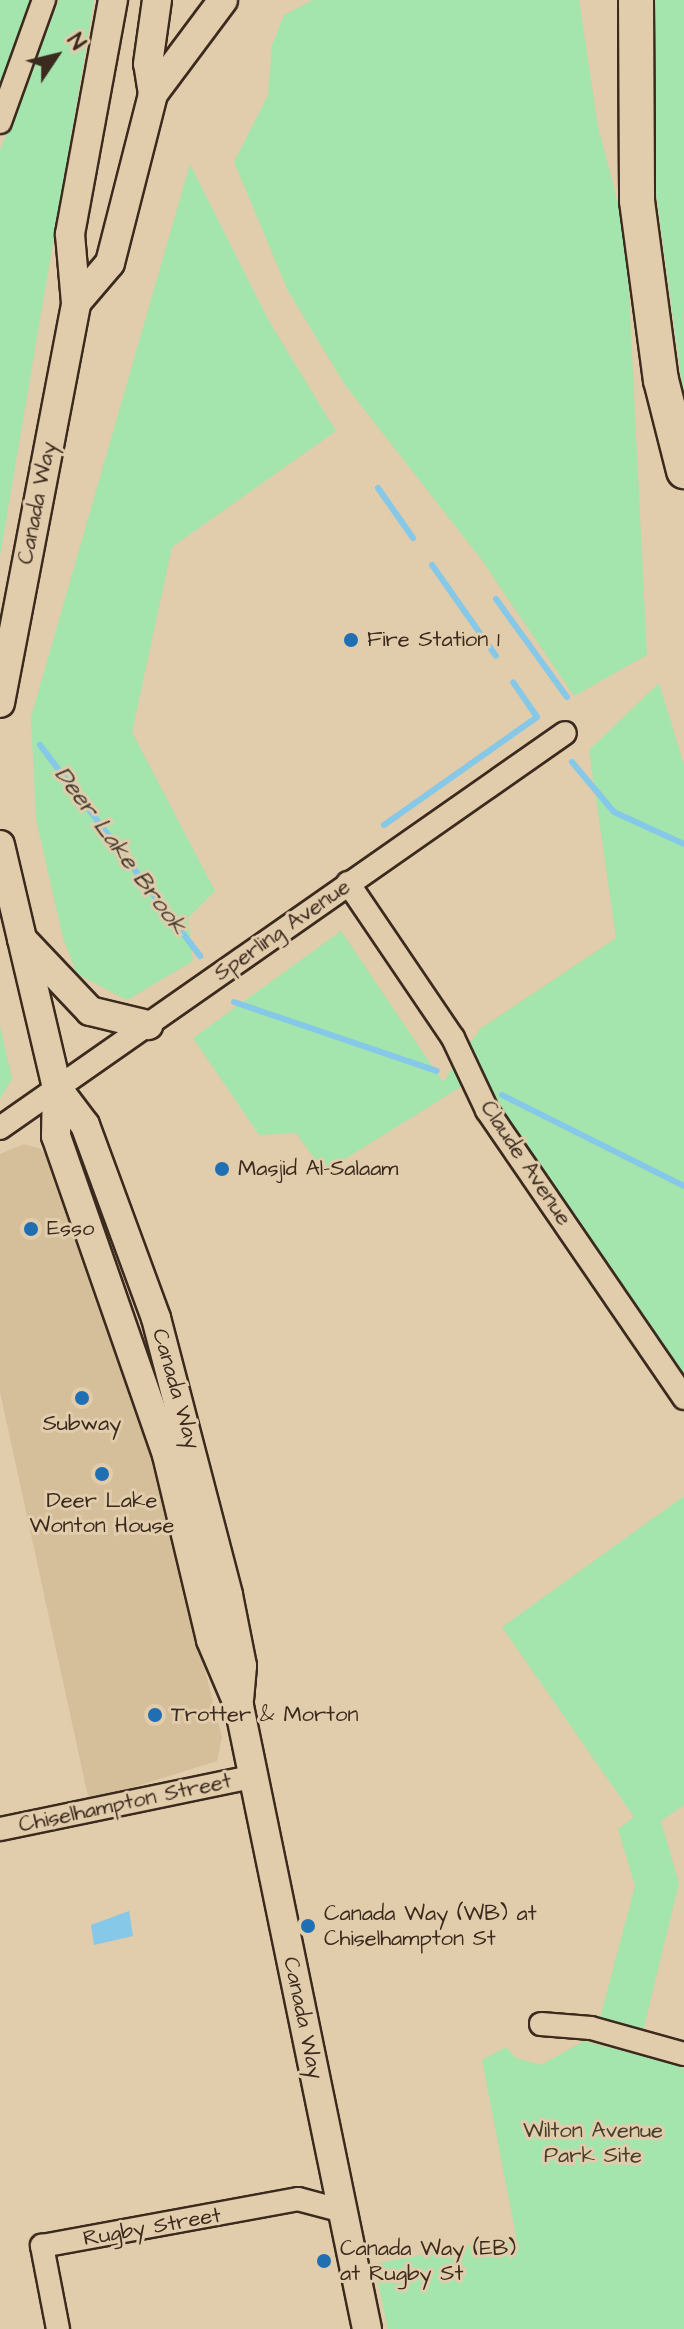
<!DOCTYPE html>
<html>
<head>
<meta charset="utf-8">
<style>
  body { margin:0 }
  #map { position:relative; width:684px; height:2329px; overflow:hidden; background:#e1ccab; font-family:"Architects Daughter",sans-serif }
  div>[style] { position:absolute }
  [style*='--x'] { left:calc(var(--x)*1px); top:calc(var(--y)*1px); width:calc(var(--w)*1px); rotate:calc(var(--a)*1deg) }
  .built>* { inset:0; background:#d5bf9a }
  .green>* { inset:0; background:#a4e4ad }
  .water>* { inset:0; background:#86c8e7 }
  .stream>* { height:6px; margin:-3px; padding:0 3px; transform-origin:3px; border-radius:3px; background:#86c8e7 }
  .roads { filter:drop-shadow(2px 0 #3b2a1e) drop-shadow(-2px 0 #3b2a1e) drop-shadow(0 2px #3b2a1e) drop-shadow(0 -2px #3b2a1e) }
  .minor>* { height:22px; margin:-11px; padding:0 11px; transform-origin:11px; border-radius:11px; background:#e1ccab }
  .major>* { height:28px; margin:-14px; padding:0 14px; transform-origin:14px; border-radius:14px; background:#e1ccab }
  .highway>* { height:34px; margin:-17px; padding:0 17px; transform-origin:17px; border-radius:17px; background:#e1ccab }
  .dots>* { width:22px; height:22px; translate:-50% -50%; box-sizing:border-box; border:4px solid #e1ccab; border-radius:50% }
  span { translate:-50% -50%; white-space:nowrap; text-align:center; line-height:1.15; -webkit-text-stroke:6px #e1ccab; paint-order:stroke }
  .street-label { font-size:22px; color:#3b2a1e }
  .poi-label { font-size:22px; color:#3b2a1e }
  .left { translate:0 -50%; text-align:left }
  .park-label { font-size:22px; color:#463d2c }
  .water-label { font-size:24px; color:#423a32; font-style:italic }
  .north { position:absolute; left:16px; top:16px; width:80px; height:80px; -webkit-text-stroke:6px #e1ccab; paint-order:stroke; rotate:55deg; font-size:22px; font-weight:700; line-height:32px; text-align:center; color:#3b2a1e }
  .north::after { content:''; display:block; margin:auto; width:28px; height:36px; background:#3b2a1e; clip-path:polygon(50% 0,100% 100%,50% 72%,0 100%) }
</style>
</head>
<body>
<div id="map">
  <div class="built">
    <i style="clip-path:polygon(24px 1144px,41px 1149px,52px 1163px,140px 1416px,222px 1737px,217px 1761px,89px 1801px,0 1392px,0 1154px)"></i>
  </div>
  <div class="green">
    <i style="clip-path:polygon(0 0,30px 0,0 88px)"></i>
    <i style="clip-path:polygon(59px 0,94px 0,0 556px,0 150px)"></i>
    <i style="clip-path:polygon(313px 0,579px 0,598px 127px,626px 233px,647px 655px,574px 696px,481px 559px,345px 385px,288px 291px,234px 162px,268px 95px,272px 45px,284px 15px)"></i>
    <i style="clip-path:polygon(653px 0,684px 0,684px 398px,656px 193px)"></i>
    <i style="clip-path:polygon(190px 164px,270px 323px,336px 431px,172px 547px,132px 732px,215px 891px,188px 918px,193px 961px,127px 1000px,77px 974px,63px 938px,36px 819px,31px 717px)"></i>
    <i style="clip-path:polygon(659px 683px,684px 765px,684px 1385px,475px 1078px,324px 1172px,296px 1133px,259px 1135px,193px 1038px,341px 931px,443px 1082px,480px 1029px,616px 938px,589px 750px)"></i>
    <i style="clip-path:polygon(0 1026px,12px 1079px,0 1099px)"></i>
    <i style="clip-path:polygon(684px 1496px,684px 1805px,661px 1821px,679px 1883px,643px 2031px,600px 2018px,635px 1886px,618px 1829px,634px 1817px,502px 1627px)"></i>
    <i style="clip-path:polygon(584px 2041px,684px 2067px,684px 2329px,388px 2329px,374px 2264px,516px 2236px,482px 2060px,506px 2047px,516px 2058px,541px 2065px)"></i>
  </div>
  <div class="water">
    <i style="clip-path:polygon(129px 1911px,133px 1936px,94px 1945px,91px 1925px)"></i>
  </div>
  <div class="stream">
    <i style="--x:378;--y:488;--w:61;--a:55"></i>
    <i style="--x:432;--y:565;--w:111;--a:54.9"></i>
    <i style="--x:496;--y:599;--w:121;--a:54.1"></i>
    <i style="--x:40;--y:745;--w:265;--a:52.8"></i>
    <i style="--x:572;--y:762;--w:65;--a:50"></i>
    <i style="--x:614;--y:812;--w:77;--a:24.6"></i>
    <i style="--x:384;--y:825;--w:187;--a:-35.2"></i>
    <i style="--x:537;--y:717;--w:42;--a:-124.4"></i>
    <i style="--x:234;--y:1002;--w:214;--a:18.8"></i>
    <i style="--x:502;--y:1095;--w:203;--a:26.6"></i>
  </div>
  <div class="roads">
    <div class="minor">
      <i style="--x:0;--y:122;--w:130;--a:-70.2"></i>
      <i style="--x:348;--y:883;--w:187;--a:55.9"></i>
      <i style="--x:453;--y:1038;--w:80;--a:64.7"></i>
      <i style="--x:487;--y:1110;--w:349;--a:55.6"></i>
      <i style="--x:0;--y:1128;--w:689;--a:-34.96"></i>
      <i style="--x:0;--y:1829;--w:256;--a:-11.7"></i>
      <i style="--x:541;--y:2024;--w:50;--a:4.6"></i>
      <i style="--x:591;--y:2028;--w:97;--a:15.6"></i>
      <i style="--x:58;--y:2329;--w:85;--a:-100.9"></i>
      <i style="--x:42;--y:2246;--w:260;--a:-10.4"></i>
      <i style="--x:298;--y:2199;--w:47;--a:14.9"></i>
    </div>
    <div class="major">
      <i style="--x:153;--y:94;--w:117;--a:-53.3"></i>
      <i style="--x:76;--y:303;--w:52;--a:-49.6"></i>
      <i style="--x:110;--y:263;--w:174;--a:-75.7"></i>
      <i style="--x:153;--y:94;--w:30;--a:-99"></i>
      <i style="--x:148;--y:64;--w:65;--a:-82"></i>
      <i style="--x:0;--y:703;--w:407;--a:-79.2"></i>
      <i style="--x:76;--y:303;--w:69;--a:-95"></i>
      <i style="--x:70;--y:234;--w:238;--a:-79.6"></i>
      <i style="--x:0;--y:845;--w:250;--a:76.8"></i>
      <i style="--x:57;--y:1088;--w:48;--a:91.2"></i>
      <i style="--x:56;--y:1136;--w:338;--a:70.8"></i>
      <i style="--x:167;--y:1455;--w:190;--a:76.6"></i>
      <i style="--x:211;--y:1640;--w:72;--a:67"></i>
      <i style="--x:239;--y:1706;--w:636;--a:78.39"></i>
      <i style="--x:22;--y:939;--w:99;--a:46.6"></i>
      <i style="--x:90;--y:1011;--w:60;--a:13.6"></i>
      <i style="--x:57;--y:1088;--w:46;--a:52.9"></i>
      <i style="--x:85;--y:1125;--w:206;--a:69.8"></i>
      <i style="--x:156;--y:1318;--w:286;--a:75.4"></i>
      <i style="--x:228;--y:1595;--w:72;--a:78.8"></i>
      <i style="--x:242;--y:1666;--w:32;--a:95"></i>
    </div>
    <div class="highway">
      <i style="--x:636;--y:0;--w:201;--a:89.7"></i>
      <i style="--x:637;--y:201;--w:181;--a:82.4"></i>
      <i style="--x:661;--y:380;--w:94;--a:75.8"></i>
    </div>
  </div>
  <div class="dots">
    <i style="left:351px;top:640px;background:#1f6fb2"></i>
    <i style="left:222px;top:1169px;background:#1f6fb2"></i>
    <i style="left:31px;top:1229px;background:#1f6fb2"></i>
    <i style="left:82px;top:1398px;background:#1f6fb2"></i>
    <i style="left:102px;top:1474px;background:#1f6fb2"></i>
    <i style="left:155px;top:1715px;background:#1f6fb2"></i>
    <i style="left:308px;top:1926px;background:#1f6fb2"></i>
    <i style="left:324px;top:2261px;background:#1f6fb2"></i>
  </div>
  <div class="street-label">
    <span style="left:37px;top:503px;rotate:-79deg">Canada Way</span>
    <span style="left:282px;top:930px;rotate:-35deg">Sperling Avenue</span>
    <span style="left:526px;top:1163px;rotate:56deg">Claude Avenue</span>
    <span style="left:176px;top:1389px;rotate:74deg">Canada Way</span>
    <span style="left:125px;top:1803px;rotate:-12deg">Chiselhampton Street</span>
    <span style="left:303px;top:2018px;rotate:78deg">Canada Way</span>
    <span style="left:152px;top:2227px;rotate:-10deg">Rugby Street</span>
  </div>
  <div class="poi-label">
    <span class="left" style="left:367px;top:640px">Fire Station 1</span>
    <span class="left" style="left:238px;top:1169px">Masjid Al-Salaam</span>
    <span class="left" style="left:47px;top:1229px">Esso</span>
    <span style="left:82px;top:1424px">Subway</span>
    <span style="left:102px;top:1513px">Deer Lake<br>Wonton House</span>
    <span class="left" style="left:171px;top:1715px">Trotter &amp; Morton</span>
    <span class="left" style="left:324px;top:1926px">Canada Way (WB) at<br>Chiselhampton St</span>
    <span class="left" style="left:340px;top:2261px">Canada Way (EB)<br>at Rugby St</span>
  </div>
  <div class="park-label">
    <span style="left:593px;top:2143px">Wilton Avenue<br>Park Site</span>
  </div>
  <div class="water-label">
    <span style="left:120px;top:851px;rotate:53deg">Deer Lake Brook</span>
  </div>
  <div class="north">N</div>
</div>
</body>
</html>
